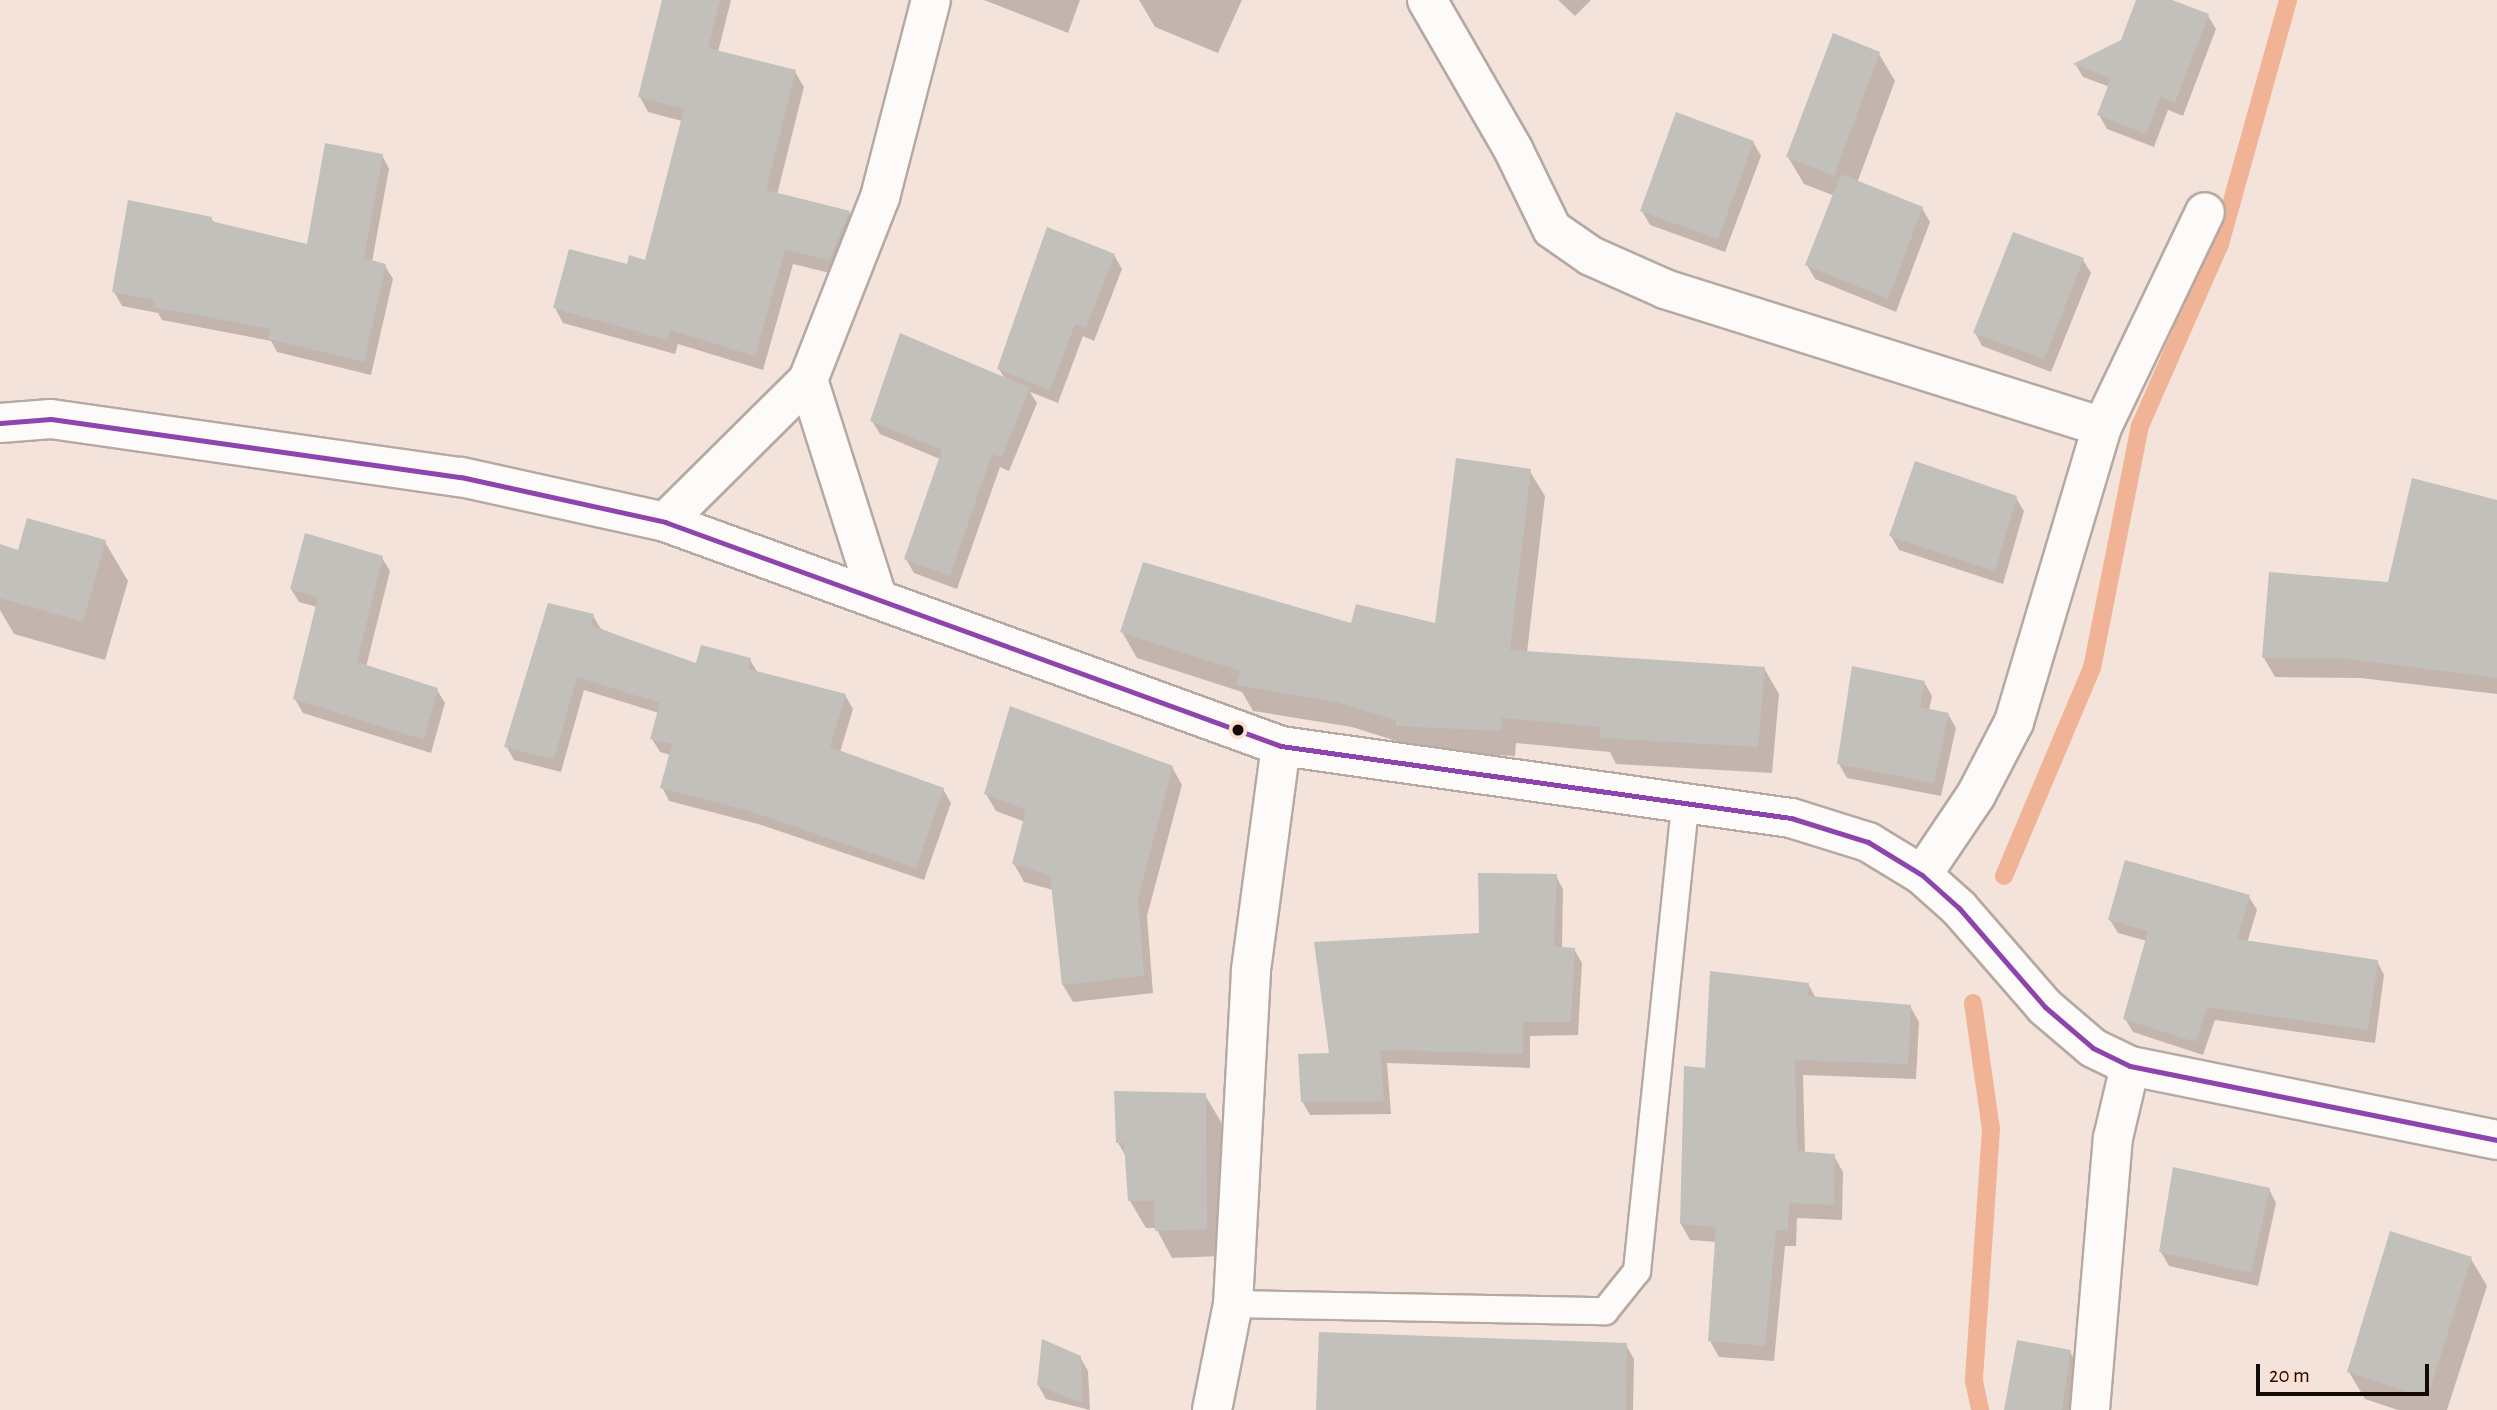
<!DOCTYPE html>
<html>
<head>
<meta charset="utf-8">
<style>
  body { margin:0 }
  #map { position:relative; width:2497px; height:1410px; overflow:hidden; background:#f4e3da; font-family:"Alegreya Sans",sans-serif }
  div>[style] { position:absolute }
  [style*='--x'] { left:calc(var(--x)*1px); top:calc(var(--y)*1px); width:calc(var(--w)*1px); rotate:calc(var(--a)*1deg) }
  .shadow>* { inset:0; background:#0003 }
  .stream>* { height:18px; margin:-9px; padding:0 9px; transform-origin:9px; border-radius:9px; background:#f0b395 }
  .building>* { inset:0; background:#c1c0ba }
  .roads { filter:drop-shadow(2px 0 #b6a9a2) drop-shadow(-2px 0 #b6a9a2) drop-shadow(0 2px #b6a9a2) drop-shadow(0 -2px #b6a9a2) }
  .service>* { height:26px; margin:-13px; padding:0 13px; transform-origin:13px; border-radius:13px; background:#fdfbf9 }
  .minor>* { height:38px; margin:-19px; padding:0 19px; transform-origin:19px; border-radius:19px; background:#fdfbf9 }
  .tertiary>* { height:38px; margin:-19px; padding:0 19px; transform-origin:19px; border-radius:19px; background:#fdfbf9 }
  .bus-1>* { height:5px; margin:-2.5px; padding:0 2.5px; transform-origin:2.5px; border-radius:2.5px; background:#8e44ad }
  .dots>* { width:19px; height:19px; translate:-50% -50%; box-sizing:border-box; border:4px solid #ffdfd0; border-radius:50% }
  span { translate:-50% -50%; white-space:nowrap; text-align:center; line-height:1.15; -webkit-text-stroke:5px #ffdfd0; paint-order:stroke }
  .scale { position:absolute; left:2256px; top:1364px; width:173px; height:32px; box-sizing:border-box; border:4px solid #130905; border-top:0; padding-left:9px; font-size:21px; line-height:24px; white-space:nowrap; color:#130905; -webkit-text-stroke:5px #ffdfd0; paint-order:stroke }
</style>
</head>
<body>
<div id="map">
  <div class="shadow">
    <i style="clip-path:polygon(664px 0,731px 0,718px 52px,795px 72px,804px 87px,777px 195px,849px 212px,858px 227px,838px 275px,793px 264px,763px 370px,678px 344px,675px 354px,563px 323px,555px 308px,629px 266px,646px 262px,682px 121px,648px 112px,640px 97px)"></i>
    <i style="clip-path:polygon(984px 0,1080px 0,1068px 33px)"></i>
    <i style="clip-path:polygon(1139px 0,1242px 0,1218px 53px,1155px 27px)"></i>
    <i style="clip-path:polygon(1558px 0,1591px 0,1575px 16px)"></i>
    <i style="clip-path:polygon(2138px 0,2167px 0,2208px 16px,2216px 29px,2183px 116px,2168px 110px,2154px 147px,2107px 129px,2099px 115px,2110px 87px,2083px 77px,2076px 65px,2122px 41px)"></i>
    <i style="clip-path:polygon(1879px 54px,1895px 81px,1857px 183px,1922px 208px,1930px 222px,1896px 312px,1815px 279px,1807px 265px,1835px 196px,1804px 184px,1788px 157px)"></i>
    <i style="clip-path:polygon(1753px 142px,1761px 156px,1725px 252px,1650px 225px,1642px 211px)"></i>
    <i style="clip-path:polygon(382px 155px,389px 169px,372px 262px,385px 266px,393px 279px,371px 375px,277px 352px,271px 341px,162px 320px,158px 313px,122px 306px,114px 292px,211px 218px,214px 223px,308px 247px)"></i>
    <i style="clip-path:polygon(1114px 255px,1122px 269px,1094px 341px,1083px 336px,1058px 403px,1030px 392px,1037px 403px,1009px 471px,1000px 467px,957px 589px,914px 573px,906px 559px,940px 459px,880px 434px,872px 421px,1005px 379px,999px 369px)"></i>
    <i style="clip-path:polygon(2083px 260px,2091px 273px,2051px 372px,1982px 346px,1975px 333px)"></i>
    <i style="clip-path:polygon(1529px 470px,1545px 496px,1527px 653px,1764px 668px,1779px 694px,1772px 773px,1616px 764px,1610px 752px,1516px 743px,1515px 756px,1413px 751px,1409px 745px,1352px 727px,1253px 711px,1242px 692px,1137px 658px,1122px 632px,1437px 626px)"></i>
    <i style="clip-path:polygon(2016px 498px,2024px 511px,2003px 584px,1899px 550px,1891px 536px)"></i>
    <i style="clip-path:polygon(2497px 523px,2497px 694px,2360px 678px,2275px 677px,2264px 658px)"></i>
    <i style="clip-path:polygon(105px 542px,128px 581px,105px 660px,14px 634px,0 610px,0 565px,19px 552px)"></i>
    <i style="clip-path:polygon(382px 558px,390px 571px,366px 667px,437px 690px,445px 703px,431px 753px,303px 713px,295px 699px,317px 607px,299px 602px,291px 589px)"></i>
    <i style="clip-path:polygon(593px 616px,601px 629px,697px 665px,750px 660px,758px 673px,845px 695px,853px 709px,840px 752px,943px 789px,951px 803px,924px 880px,758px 824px,669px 801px,662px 787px,671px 755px,660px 752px,652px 739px,659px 713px,584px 690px,561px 772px,514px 760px,506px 746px)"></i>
    <i style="clip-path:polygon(1924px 682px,1932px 696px,1929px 710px,1948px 714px,1956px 728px,1941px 796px,1847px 778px,1839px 764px)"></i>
    <i style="clip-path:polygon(1172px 767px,1182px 785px,1147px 916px,1153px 993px,1073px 1002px,1063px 985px,1053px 890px,1024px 882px,1014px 864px,1025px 822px,996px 811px,986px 794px)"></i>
    <i style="clip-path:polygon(1556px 876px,1563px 889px,1562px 948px,1574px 949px,1582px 963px,1578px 1035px,1530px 1036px,1530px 1068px,1387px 1063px,1391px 1114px,1310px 1115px,1302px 1101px,1331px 1054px)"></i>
    <i style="clip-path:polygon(2249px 897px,2257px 910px,2247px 943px,2377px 961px,2384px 975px,2375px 1043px,2215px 1020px,2203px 1055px,2133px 1032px,2125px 1019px,2147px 941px,2118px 933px,2110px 920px)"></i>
    <i style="clip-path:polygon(1808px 984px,1816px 998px,1910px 1006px,1919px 1022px,1916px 1079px,1803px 1075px,1805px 1154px,1834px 1156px,1843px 1172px,1842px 1220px,1797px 1218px,1796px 1246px,1785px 1246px,1774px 1361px,1719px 1357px,1710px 1341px,1717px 1242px,1690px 1240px,1681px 1224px,1707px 1069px)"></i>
    <i style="clip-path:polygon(1205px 1095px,1221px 1122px,1221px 1256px,1172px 1258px,1156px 1228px,1146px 1228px,1130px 1201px,1127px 1158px,1118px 1143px)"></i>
    <i style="clip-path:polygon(2269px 1189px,2276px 1203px,2258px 1286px,2169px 1266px,2161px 1252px)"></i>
    <i style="clip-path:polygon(2471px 1259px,2487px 1286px,2447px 1410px,2398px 1410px,2365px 1399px,2349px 1372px)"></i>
    <i style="clip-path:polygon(1626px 1345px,1634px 1359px,1633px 1410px,1318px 1410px)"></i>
    <i style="clip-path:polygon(2070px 1352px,2078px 1365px,2071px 1410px,2006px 1410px)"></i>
    <i style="clip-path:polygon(1080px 1357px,1088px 1371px,1090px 1410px,1046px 1399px,1038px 1385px)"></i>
  </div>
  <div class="stream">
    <i style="--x:2004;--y:876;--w:226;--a:-67.1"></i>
    <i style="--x:2092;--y:668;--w:247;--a:-78.8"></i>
    <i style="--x:2140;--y:426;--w:199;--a:-66.3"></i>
    <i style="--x:2220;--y:244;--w:253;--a:-74.4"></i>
    <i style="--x:1973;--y:1003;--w:127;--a:81.9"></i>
    <i style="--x:1991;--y:1129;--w:253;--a:93.9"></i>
    <i style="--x:1974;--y:1381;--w:30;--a:78"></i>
  </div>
  <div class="building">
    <i style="clip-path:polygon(662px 0,720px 0,708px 48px,796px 70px,766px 190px,850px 211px,829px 260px,785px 250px,755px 356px,670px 330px,667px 340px,553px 308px,569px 249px,627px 264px,629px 255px,645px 260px,684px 109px,638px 97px)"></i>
    <i style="clip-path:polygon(2136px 0,2172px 0,2209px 14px,2175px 103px,2160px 97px,2147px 134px,2097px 115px,2111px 78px,2073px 64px,2121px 40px)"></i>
    <i style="clip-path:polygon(1833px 33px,1880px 52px,1834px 176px,1786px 157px)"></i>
    <i style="clip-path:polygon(1676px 112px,1754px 141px,1718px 239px,1640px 211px)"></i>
    <i style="clip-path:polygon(325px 143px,383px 154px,364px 258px,386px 264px,364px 362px,268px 339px,270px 329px,153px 307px,154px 300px,112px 292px,128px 200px,212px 217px,211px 221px,307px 244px)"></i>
    <i style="clip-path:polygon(1841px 174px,1923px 207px,1888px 299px,1805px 265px)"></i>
    <i style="clip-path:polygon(1047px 227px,1115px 254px,1086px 328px,1075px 324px,1050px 390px,997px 369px)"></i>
    <i style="clip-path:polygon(2013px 232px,2084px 258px,2044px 359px,1973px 333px)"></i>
    <i style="clip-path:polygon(900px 333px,1030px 388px,1001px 458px,992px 454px,950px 576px,904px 559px,942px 450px,870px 421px)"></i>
    <i style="clip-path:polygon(1456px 458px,1531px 469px,1510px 650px,1765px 667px,1758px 747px,1600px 738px,1600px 727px,1502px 718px,1501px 731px,1396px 726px,1396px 720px,1336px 702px,1236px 685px,1240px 671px,1120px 632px,1143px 562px,1351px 623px,1356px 604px,1435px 623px)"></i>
    <i style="clip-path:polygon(1915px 461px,2017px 496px,1995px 571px,1889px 536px)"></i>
    <i style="clip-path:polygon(2412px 478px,2497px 500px,2497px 678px,2348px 659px,2262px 658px,2269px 572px,2388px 582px)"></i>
    <i style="clip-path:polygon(27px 518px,106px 540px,83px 622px,0 598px,0 544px,18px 550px)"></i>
    <i style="clip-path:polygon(305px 533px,383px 556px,357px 662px,438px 688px,424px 740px,293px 699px,318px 597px,290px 589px)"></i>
    <i style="clip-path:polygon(548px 603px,594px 614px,591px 626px,696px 663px,701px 645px,751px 658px,748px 669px,846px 694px,830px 747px,944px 788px,916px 868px,749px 811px,660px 788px,672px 744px,650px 739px,660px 703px,577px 677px,554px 759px,504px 747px)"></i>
    <i style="clip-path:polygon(1852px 666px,1925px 681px,1920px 707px,1949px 713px,1934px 783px,1837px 764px)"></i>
    <i style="clip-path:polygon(1010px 706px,1173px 766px,1138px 898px,1144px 976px,1062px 985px,1050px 875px,1012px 864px,1026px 810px,984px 794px)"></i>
    <i style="clip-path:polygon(2125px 860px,2250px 895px,2237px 939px,2378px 960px,2368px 1030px,2207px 1007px,2196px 1042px,2123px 1019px,2148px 931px,2108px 920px)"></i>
    <i style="clip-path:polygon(1478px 873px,1557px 874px,1554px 946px,1575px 948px,1571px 1022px,1523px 1022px,1523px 1054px,1380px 1050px,1384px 1101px,1301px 1102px,1298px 1054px,1329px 1053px,1314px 942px,1479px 933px)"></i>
    <i style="clip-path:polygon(1710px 971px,1809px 983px,1808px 996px,1911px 1005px,1908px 1064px,1795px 1060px,1797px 1151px,1835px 1154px,1834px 1205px,1789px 1203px,1788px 1231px,1776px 1230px,1765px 1346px,1708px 1341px,1716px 1227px,1680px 1224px,1684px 1066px,1705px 1068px)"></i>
    <i style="clip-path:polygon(1114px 1091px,1206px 1093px,1207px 1229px,1155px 1231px,1154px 1201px,1128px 1201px,1124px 1143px,1116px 1143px)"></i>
    <i style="clip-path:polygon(2173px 1167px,2270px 1188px,2251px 1273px,2159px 1252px)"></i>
    <i style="clip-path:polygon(2390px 1231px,2472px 1257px,2427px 1398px,2347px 1372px)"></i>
    <i style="clip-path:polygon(1319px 1332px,1627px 1343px,1626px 1410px,1316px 1410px)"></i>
    <i style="clip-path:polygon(1042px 1339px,1081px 1356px,1083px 1403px,1037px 1385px)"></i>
    <i style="clip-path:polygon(2017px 1340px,2071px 1350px,2062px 1410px,2004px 1410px)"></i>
  </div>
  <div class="roads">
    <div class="service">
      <i style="--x:1233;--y:1304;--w:372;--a:1.1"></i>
      <i style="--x:1605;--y:1311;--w:51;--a:-51.3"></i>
      <i style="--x:1637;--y:1271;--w:470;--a:-84.1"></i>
    </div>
    <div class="minor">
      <i style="--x:1427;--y:0;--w:172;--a:60"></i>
      <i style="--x:1513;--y:149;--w:89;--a:64"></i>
      <i style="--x:1552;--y:229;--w:47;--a:34.7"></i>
      <i style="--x:1591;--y:256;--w:81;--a:24"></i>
      <i style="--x:1665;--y:289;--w:458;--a:17.5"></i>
      <i style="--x:665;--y:522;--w:202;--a:-44.8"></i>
      <i style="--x:877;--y:597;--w:228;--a:-107.6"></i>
      <i style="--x:808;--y:380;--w:197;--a:-68.5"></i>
      <i style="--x:880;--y:197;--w:203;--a:-75.5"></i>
      <i style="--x:1922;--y:875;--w:97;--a:-56"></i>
      <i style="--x:1976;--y:795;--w:82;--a:-62.5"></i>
      <i style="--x:2014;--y:722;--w:308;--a:-73.4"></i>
      <i style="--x:2102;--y:427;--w:238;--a:-64.4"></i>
      <i style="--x:1212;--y:1410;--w:108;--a:-78.8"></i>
      <i style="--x:1233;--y:1304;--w:334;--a:-86.9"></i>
      <i style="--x:1251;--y:970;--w:226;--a:-82.4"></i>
      <i style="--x:2090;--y:1410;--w:273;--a:-85.2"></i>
      <i style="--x:2113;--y:1138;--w:74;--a:-76.7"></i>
    </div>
    <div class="tertiary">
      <i style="--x:0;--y:423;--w:51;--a:-4.5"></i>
      <i style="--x:51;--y:419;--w:414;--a:8.1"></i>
      <i style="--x:461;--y:477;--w:209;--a:12.4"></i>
      <i style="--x:665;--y:522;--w:655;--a:19.98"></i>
      <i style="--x:1281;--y:746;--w:515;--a:8.04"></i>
      <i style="--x:1791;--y:818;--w:81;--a:17.3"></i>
      <i style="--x:1868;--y:842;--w:63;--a:31.4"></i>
      <i style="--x:1922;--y:875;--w:50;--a:41.7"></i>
      <i style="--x:1959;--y:908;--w:131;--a:49"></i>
      <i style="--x:2045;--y:1007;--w:63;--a:40.5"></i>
      <i style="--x:2093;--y:1048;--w:41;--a:25.9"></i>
      <i style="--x:2130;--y:1066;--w:374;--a:11.4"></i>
    </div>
  </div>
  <div class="bus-1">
    <i style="--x:0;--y:423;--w:51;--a:-4.5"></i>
    <i style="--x:51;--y:419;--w:414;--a:8.1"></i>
    <i style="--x:461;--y:477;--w:209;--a:12.4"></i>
    <i style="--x:665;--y:522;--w:655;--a:19.98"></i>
    <i style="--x:1281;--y:746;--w:515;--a:8.04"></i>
    <i style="--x:1791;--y:818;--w:81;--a:17.3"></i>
    <i style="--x:1868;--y:842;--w:63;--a:31.4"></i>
    <i style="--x:1922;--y:875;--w:50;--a:41.7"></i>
    <i style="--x:1959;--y:908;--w:131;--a:49"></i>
    <i style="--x:2045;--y:1007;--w:63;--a:40.5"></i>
    <i style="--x:2093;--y:1048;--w:41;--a:25.9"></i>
    <i style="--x:2130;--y:1066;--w:374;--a:11.4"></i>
  </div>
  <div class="dots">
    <i style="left:1238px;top:730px;background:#130905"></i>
  </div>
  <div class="scale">20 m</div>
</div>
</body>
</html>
